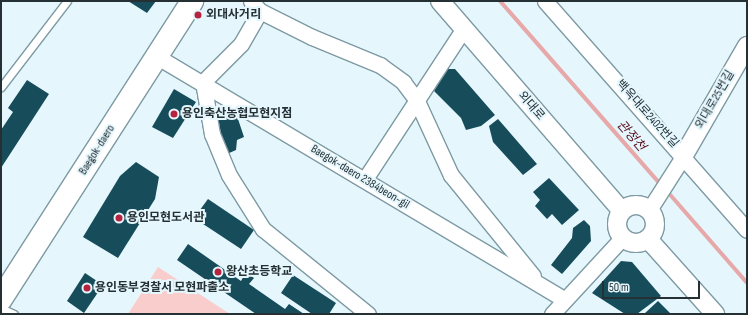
<!DOCTYPE html>
<html>
<head>
<meta charset="utf-8">
<style>
  body { margin:0 }
  #map { position:relative; width:748px; height:315px; overflow:hidden; background:#e5f7fd; font-family:"Sofia Sans Condensed","Noto Sans KR",sans-serif }
  div>[style] { position:absolute }
  [style*='--x'] { left:calc(var(--x)*1px); top:calc(var(--y)*1px); width:calc(var(--w)*1px); rotate:calc(var(--a)*1deg) }
  .green>* { inset:0; background:#facdcd }
  .stream>* { height:4px; margin:-2px; padding:0 2px; transform-origin:2px; border-radius:2px; background:#e6a8a9 }
  .building>* { inset:0; background:#174c5a }
  .roads { filter:drop-shadow(1px 0 #7e9aa3) drop-shadow(-1px 0 #7e9aa3) drop-shadow(0 1px #7e9aa3) drop-shadow(0 -1px #7e9aa3) }
  .service>* { height:7px; margin:-3.5px; padding:0 3.5px; transform-origin:3.5px; border-radius:3.5px; background:#fff }
  .minor>* { height:15px; margin:-7.5px; padding:0 7.5px; transform-origin:7.5px; border-radius:7.5px; background:#fff }
  .tertiary>* { height:18px; margin:-9px; padding:0 9px; transform-origin:9px; border-radius:9px; background:#fff }
  .tertiary>.ring { margin:-9px; padding:0; box-sizing:content-box; background:none; border:18px solid #fff; border-radius:50% }
  .primary>* { height:22px; margin:-11px; padding:0 11px; transform-origin:11px; border-radius:11px; background:#fff }
  .dots>* { width:11px; height:11px; translate:-50% -50%; box-sizing:border-box; border:2px solid #e5f7fd; border-radius:50% }
  span { translate:-50% -50%; white-space:nowrap; text-align:center; line-height:1.15; -webkit-text-stroke:4px #e5f7fd; paint-order:stroke }
  .poi-label { font-size:12px; color:#243034; font-weight:700 }
  .left { translate:0 -50%; text-align:left }
  .street-label { font-size:12px; color:#243034 }
  .water-label { font-size:13px; color:#580f1b; font-style:italic }
  .frame { position:absolute; inset:0; border:2px solid #243034; pointer-events:none }
  .scale { position:absolute; left:602px; top:281px; width:98px; height:18px; box-sizing:border-box; border:2px solid #243034; border-top:0; padding-left:5px; font-size:12px; line-height:14px; white-space:nowrap; color:#243034; -webkit-text-stroke:3px #e5f7fd; paint-order:stroke }
</style>
</head>
<body>
<div id="map">
  <div class="green">
    <i style="clip-path:polygon(158px 267px,230px 314px,128px 314px)"></i>
  </div>
  <div class="stream">
    <i style="--x:500;--y:1;--w:244;--a:48.8"></i>
    <i style="--x:666;--y:190;--w:123;--a:48.9"></i>
  </div>
  <div class="building">
    <i style="clip-path:polygon(128px 1px,156px 1px,147px 13px)"></i>
    <i style="clip-path:polygon(447px 69px,455px 69px,495px 115px,481px 126px,466px 130px,461px 118px,434px 91px)"></i>
    <i style="clip-path:polygon(27px 80px,49px 94px,1px 168px,1px 130px,13px 112px,8px 108px)"></i>
    <i style="clip-path:polygon(174px 89px,196px 102px,173px 138px,152px 127px)"></i>
    <i style="clip-path:polygon(229px 113px,238px 119px,244px 137px,237px 140px,236px 150px,227px 154px,215px 132px,213px 114px)"></i>
    <i style="clip-path:polygon(498px 119px,537px 164px,523px 175px,493px 142px,489px 126px)"></i>
    <i style="clip-path:polygon(136px 162px,159px 177px,155px 199px,118px 258px,83px 237px,120px 176px)"></i>
    <i style="clip-path:polygon(549px 178px,579px 210px,562px 225px,552px 214px,547px 219px,535px 206px,540px 200px,533px 192px)"></i>
    <i style="clip-path:polygon(208px 199px,254px 230px,241px 249px,194px 218px)"></i>
    <i style="clip-path:polygon(584px 220px,590px 226px,591px 241px,562px 274px,551px 265px,572px 238px,573px 228px)"></i>
    <i style="clip-path:polygon(188px 244px,241px 281px,246px 272px,254px 278px,249px 284px,285px 309px,289px 304px,304px 314px,256px 314px,177px 260px)"></i>
    <i style="clip-path:polygon(621px 261px,632px 262px,661px 296px,637px 314px,625px 314px,592px 293px)"></i>
    <i style="clip-path:polygon(85px 273px,103px 285px,84px 313px,67px 301px)"></i>
    <i style="clip-path:polygon(293px 275px,336px 303px,329px 314px,312px 314px,281px 293px)"></i>
    <i style="clip-path:polygon(658px 301px,671px 314px,644px 314px)"></i>
  </div>
  <div class="roads">
    <div class="service">
      <i style="--x:1;--y:87;--w:108;--a:-52.5"></i>
      <i style="--x:1;--y:308;--w:14;--a:25"></i>
    </div>
    <div class="minor">
      <i style="--x:251;--y:1;--w:13;--a:48"></i>
      <i style="--x:260;--y:11;--w:58;--a:26.6"></i>
      <i style="--x:312;--y:37;--w:74;--a:22.4"></i>
      <i style="--x:380;--y:65;--w:29;--a:36"></i>
      <i style="--x:403;--y:82;--w:21;--a:53"></i>
      <i style="--x:416;--y:99;--w:84;--a:65.3"></i>
      <i style="--x:451;--y:175;--w:130;--a:50.9"></i>
      <i style="--x:545;--y:1;--w:305;--a:48.6"></i>
      <i style="--x:260;--y:11;--w:38;--a:120"></i>
      <i style="--x:241;--y:44;--w:54;--a:135"></i>
      <i style="--x:203;--y:82;--w:53;--a:80.2"></i>
      <i style="--x:212;--y:134;--w:44;--a:67.5"></i>
      <i style="--x:229;--y:175;--w:64;--a:57.8"></i>
      <i style="--x:263;--y:229;--w:135;--a:39"></i>
      <i style="--x:156;--y:56;--w:475;--a:30.8"></i>
      <i style="--x:365;--y:179;--w:181;--a:-56.7"></i>
      <i style="--x:649;--y:210;--w:65;--a:-57.5"></i>
      <i style="--x:552;--y:314;--w:105;--a:-47.3"></i>
    </div>
    <div class="tertiary">
      <i style="--x:440;--y:1;--w:278;--a:49.1"></i>
      <i style="--x:684;--y:155;--w:126;--a:-60"></i>
      <i class="ring" style="left:617px;top:205px;width:20px;height:20px"></i>
      <i style="--x:648;--y:239;--w:101;--a:48.2"></i>
    </div>
    <div class="primary">
      <i style="--x:1;--y:299;--w:354;--a:-57.3"></i>
    </div>
  </div>
  <div class="dots">
    <i style="left:198px;top:15px;background:#b6233e"></i>
    <i style="left:174px;top:114px;background:#b6233e"></i>
    <i style="left:119px;top:218px;background:#b6233e"></i>
    <i style="left:218px;top:272px;background:#b6233e"></i>
    <i style="left:87px;top:288px;background:#b6233e"></i>
  </div>
  <div class="poi-label">
    <span class="left" style="left:206px;top:15px">외대사거리</span>
    <span class="left" style="left:182px;top:114px">용인축산농협모현지점</span>
    <span class="left" style="left:127px;top:218px">용인모현도서관</span>
    <span class="left" style="left:226px;top:272px">왕산초등학교</span>
    <span class="left" style="left:95px;top:288px">용인동부경찰서 모현파출소</span>
  </div>
  <div class="street-label">
    <span style="left:715px;top:100px;rotate:-60deg">외대로25번길</span>
    <span style="left:531px;top:106px;rotate:49deg">외대로</span>
    <span style="left:647px;top:114px;rotate:48deg">백옥대로2402번길</span>
    <span style="left:97px;top:150px;rotate:-58deg">Baegok-daero</span>
    <span style="left:360px;top:177px;rotate:31deg">Baegok-daero 2384beon-gil</span>
  </div>
  <div class="water-label">
    <span style="left:631px;top:136px;rotate:49deg">관정천</span>
  </div>
  <div class="frame"></div>
  <div class="scale">50 m</div>
</div>
</body>
</html>
